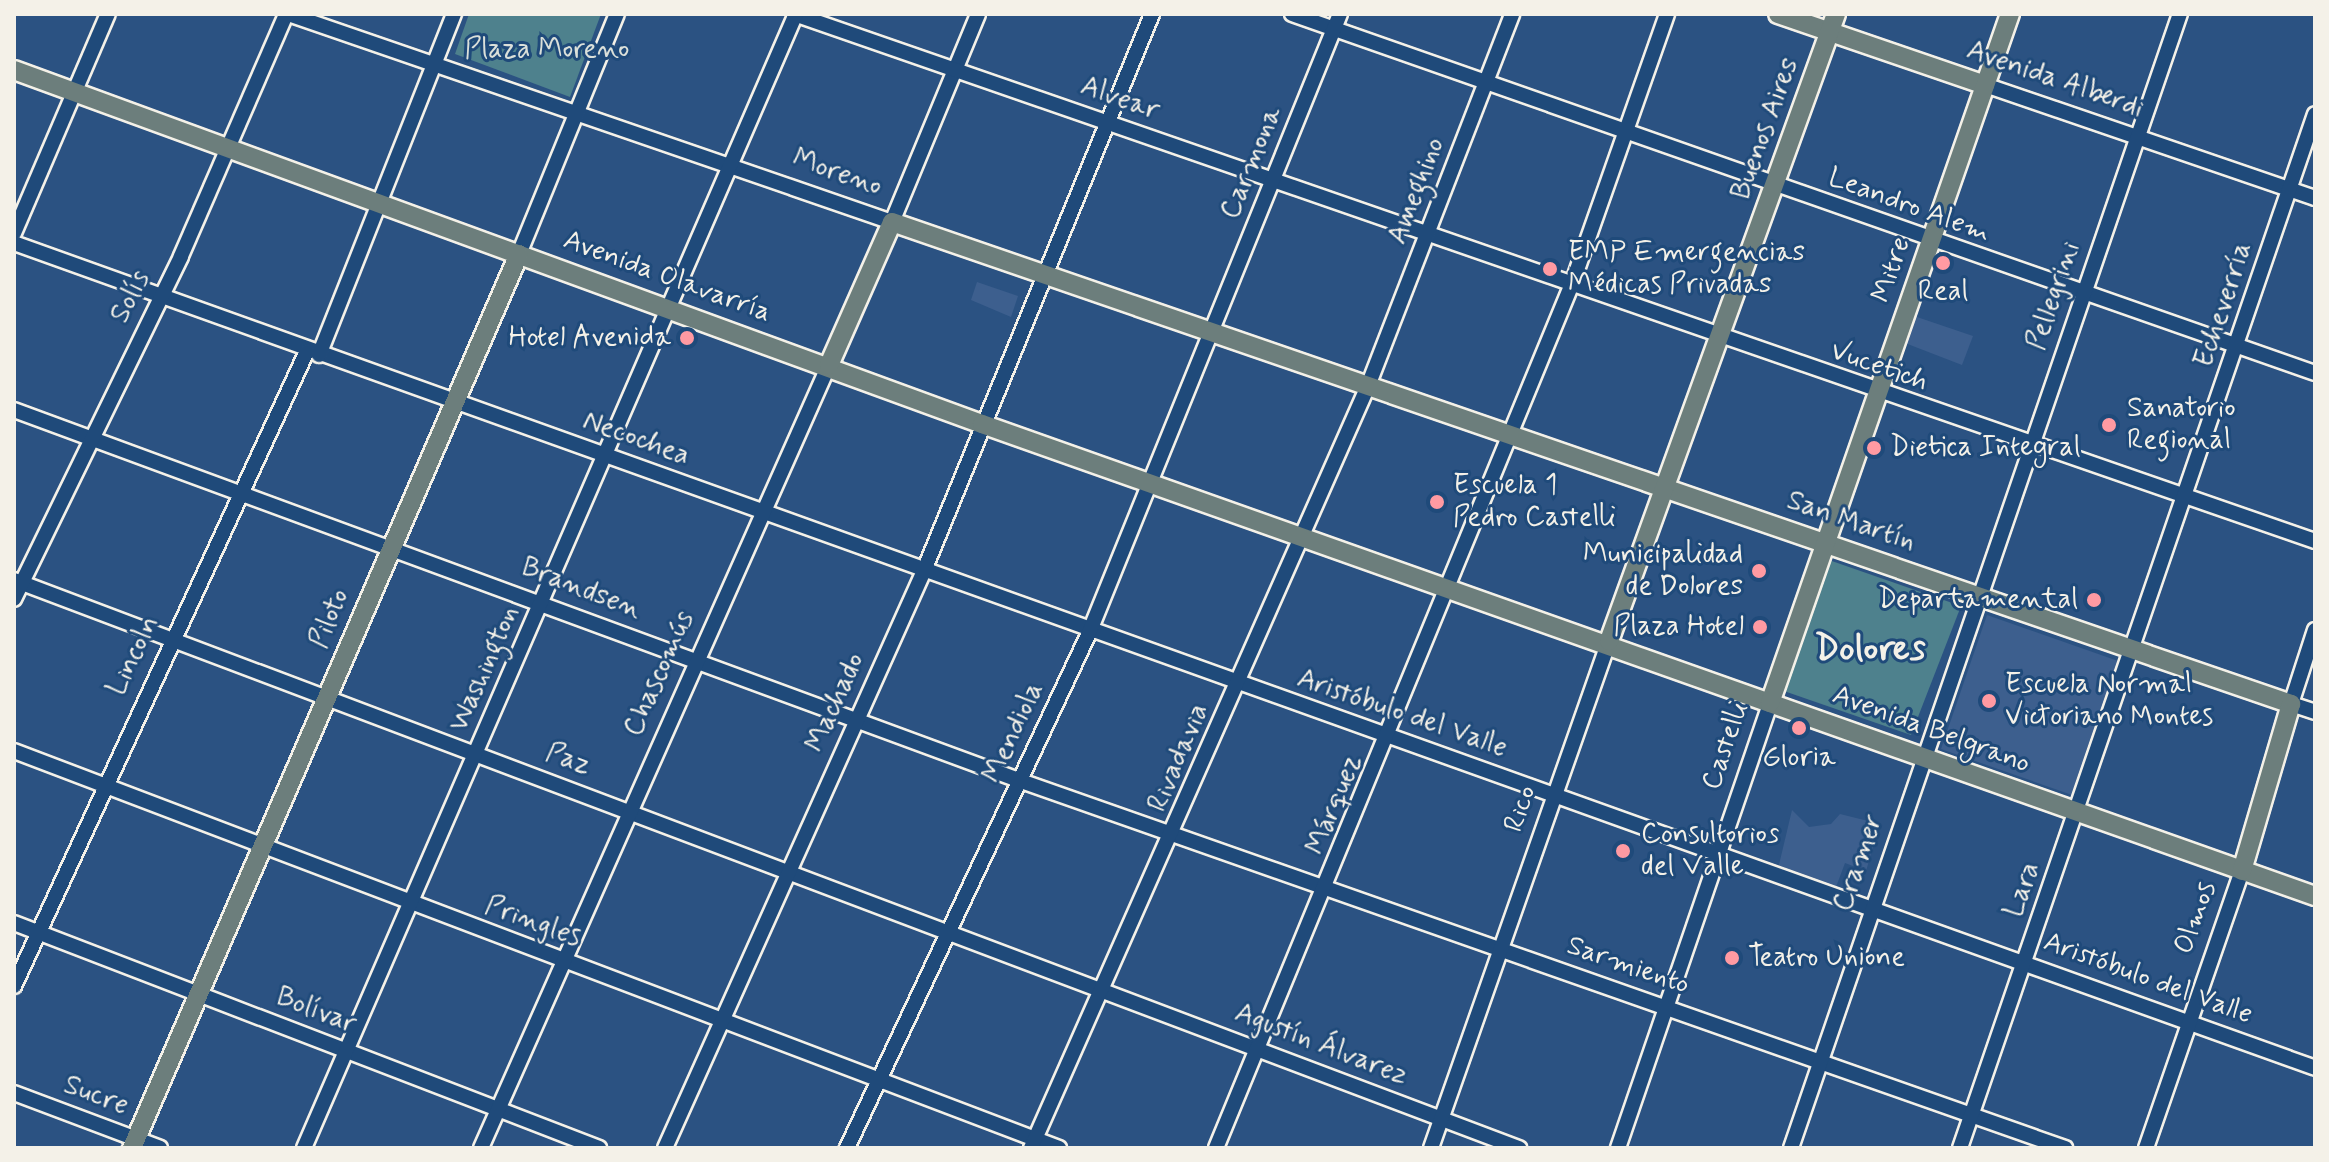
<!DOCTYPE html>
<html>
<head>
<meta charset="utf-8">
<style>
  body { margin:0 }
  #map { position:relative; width:2329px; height:1162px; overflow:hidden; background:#2b5282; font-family:Mynerve,sans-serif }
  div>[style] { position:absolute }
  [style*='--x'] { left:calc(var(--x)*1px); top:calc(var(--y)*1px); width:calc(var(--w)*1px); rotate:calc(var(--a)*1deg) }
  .built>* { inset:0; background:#3d5f8e }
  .green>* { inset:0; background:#4e818d }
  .roads { filter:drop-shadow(2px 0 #f4f1e8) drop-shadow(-2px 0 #f4f1e8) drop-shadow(0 2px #f4f1e8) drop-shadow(0 -2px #f4f1e8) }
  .minor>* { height:14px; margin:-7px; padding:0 7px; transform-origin:7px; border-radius:7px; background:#1f4a7a }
  .major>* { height:18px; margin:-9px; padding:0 9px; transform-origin:9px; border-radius:9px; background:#6c7e7c }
  .dots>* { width:22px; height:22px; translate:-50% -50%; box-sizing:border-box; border:4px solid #1f4a7a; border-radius:50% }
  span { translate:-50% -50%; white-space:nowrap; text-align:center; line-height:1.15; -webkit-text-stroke:6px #1f4a7a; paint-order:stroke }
  .park-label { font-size:28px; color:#dbe0da }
  .street-label { font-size:28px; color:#f4f1e8 }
  .poi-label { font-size:28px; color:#f4f1e8 }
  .left { translate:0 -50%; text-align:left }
  .right { translate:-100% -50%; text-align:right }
  .district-label { font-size:36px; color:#f4f1e8; font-weight:700 }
  .frame { position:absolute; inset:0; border:16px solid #f4f1e8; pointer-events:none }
</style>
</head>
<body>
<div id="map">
  <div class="built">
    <i style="clip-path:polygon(977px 282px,1018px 296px,1011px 317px,971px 300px)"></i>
    <i style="clip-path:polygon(1914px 316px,1973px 336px,1962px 365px,1905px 343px)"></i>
    <i style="clip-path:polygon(1987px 615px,2121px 662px,2075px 796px,1941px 749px)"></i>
    <i style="clip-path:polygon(1792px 810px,1809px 827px,1831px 824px,1840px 814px,1880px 824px,1866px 871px,1845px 863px,1836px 887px,1778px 869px)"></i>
  </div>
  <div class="green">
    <i style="clip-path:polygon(469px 14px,601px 14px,570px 97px,455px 54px)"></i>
    <i style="clip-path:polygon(1826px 559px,1961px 606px,1911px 735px,1781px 690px)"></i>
  </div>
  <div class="roads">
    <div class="minor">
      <i style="--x:288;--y:14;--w:639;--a:19"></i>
      <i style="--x:892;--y:222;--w:225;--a:-67.5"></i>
      <i style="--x:794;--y:14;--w:1610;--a:19.11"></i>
      <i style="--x:1292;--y:14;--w:1084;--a:19.34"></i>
      <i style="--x:1985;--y:85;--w:349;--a:18.9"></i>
      <i style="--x:14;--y:233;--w:238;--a:-66.8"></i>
      <i style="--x:14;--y:243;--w:2444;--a:19.72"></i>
      <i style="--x:519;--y:254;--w:259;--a:-67.8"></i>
      <i style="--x:319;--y:355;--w:367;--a:-68.4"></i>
      <i style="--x:14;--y:410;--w:1073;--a:20.22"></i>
      <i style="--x:1021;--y:781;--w:1107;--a:19.37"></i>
      <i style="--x:14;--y:580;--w:1609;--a:20.68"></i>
      <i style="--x:14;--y:599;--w:381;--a:-64"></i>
      <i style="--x:181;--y:256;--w:264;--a:-66.5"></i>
      <i style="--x:2315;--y:630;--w:78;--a:108"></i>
      <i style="--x:2291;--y:704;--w:25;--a:18"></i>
      <i style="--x:14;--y:751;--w:1118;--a:20.8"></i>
      <i style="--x:14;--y:923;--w:627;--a:21.04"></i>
      <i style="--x:14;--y:986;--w:699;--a:-65.23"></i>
      <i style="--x:14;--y:1093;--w:156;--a:20.6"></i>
      <i style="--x:304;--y:1148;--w:1236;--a:-66.55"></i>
      <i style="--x:481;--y:1148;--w:857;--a:-66.04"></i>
      <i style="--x:665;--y:1148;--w:630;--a:-65.83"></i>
      <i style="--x:923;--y:573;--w:604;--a:-67.72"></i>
      <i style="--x:847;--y:1148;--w:569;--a:-64.83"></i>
      <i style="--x:1089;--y:633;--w:668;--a:-67.93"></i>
      <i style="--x:1031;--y:1148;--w:833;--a:-66.14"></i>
      <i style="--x:1368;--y:386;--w:399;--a:-68.8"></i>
      <i style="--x:1216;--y:1148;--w:934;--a:-67.61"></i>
      <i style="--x:1572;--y:284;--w:286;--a:-70.6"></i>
      <i style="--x:1431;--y:1148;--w:537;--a:-70.65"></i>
      <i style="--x:1618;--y:1148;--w:470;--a:-71.1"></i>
      <i style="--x:1791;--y:1148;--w:1199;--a:-71.07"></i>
      <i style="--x:1960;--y:1148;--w:1093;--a:-71.05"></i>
      <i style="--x:2146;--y:1148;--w:293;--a:-70.9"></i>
    </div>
    <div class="major">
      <i style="--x:1778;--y:14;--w:219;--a:18.9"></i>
      <i style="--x:14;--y:70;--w:1031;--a:20.09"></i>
      <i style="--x:982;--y:424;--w:1414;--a:19.5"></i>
      <i style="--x:829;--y:365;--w:156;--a:-66.2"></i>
      <i style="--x:892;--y:222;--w:1480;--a:19.01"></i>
      <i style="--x:2291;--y:704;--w:174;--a:106.4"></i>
      <i style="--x:1609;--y:641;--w:667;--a:-70.1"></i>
      <i style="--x:1770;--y:703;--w:730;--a:-70.8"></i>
      <i style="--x:132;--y:1148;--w:974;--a:-66.59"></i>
    </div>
  </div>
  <div class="dots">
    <i style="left:1943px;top:263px;background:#ff9aa2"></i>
    <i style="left:1550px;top:269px;background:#ff9aa2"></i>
    <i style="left:687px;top:338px;background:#ff9aa2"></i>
    <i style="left:2109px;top:425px;background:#ff9aa2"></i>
    <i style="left:1874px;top:448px;background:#ff9aa2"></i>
    <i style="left:1437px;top:502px;background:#ff9aa2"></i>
    <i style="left:1759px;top:571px;background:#ff9aa2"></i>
    <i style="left:2094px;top:600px;background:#ff9aa2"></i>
    <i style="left:1760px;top:627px;background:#ff9aa2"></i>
    <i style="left:1989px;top:701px;background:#ff9aa2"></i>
    <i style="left:1799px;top:728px;background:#ff9aa2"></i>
    <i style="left:1623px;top:851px;background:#ff9aa2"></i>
    <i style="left:1732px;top:958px;background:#ff9aa2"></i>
  </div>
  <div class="park-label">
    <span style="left:547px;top:50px">Plaza Moreno</span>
  </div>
  <div class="street-label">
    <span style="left:2055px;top:80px;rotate:19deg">Avenida Alberdi</span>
    <span style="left:1120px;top:99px;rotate:19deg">Alvear</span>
    <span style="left:1766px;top:129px;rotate:-70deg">Buenos Aires</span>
    <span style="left:1252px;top:163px;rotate:-68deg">Carmona</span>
    <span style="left:837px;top:173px;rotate:19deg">Moreno</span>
    <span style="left:1417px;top:191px;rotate:-69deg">Ameghino</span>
    <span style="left:1909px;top:206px;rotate:20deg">Leandro Alem</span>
    <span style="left:1892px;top:270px;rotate:-71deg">Mitre</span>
    <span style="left:667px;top:277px;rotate:20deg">Avenida Olavarría</span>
    <span style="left:2054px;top:296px;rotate:-71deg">Pellegrini</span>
    <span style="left:131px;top:297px;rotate:-63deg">Solís</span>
    <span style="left:2224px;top:305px;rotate:-72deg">Echeverría</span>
    <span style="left:1879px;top:367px;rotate:19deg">Vucetich</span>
    <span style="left:636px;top:439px;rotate:20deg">Necochea</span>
    <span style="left:1851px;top:522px;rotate:19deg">San Martín</span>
    <span style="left:581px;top:589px;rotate:21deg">Brandsen</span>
    <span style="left:330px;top:619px;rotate:-67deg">Piloto</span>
    <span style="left:134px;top:656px;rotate:-64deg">Lincoln</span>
    <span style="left:485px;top:669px;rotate:-66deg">Washington</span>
    <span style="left:660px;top:674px;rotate:-66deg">Chascomús</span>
    <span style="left:836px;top:703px;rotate:-66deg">Machado</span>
    <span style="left:1402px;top:714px;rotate:19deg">Aristóbulo del Valle</span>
    <span style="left:1931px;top:730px;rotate:20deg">Avenida Belgrano</span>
    <span style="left:1014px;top:733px;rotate:-65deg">Mendiola</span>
    <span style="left:1726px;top:746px;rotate:-71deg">Castelli</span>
    <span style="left:1179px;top:758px;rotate:-67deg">Rivadavia</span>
    <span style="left:568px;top:760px;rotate:21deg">Paz</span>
    <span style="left:1335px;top:805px;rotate:-68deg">Márquez</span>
    <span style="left:1521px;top:809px;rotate:-71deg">Rico</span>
    <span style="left:1859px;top:863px;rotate:-71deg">Cramer</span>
    <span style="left:2023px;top:890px;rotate:-70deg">Lara</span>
    <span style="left:2196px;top:918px;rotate:-70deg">Olmos</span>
    <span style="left:533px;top:922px;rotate:20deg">Pringles</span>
    <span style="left:1628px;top:966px;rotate:19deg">Sarmiento</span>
    <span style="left:2148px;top:979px;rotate:20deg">Aristóbulo del Valle</span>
    <span style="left:316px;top:1011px;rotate:21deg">Bolívar</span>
    <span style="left:1321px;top:1045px;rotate:21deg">Agustín Álvarez</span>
    <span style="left:96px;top:1096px;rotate:20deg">Sucre</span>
  </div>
  <div class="poi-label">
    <span class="left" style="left:1568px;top:269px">EMP Emergencias<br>Médicas Privadas</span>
    <span style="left:1943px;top:292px">Real</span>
    <span class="right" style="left:671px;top:338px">Hotel Avenida</span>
    <span class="left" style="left:2127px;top:425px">Sanatorio<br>Regional</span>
    <span class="left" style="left:1890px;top:448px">Dietica Integral</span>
    <span class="left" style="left:1453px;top:502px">Escuela 1<br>Pedro Castelli</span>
    <span class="right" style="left:1743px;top:571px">Municipalidad<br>de Dolores</span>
    <span class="right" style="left:2078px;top:600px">Departamental</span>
    <span class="right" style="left:1744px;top:627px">Plaza Hotel</span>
    <span class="left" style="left:2005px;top:701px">Escuela Normal<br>Victoriano Montes</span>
    <span style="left:1799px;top:758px">Gloria</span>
    <span class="left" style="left:1641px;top:851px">Consultorios<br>del Valle</span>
    <span class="left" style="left:1748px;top:958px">Teatro Unione</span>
  </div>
  <div class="district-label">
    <span style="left:1870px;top:650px">Dolores</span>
  </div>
  <div class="frame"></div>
</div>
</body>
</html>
